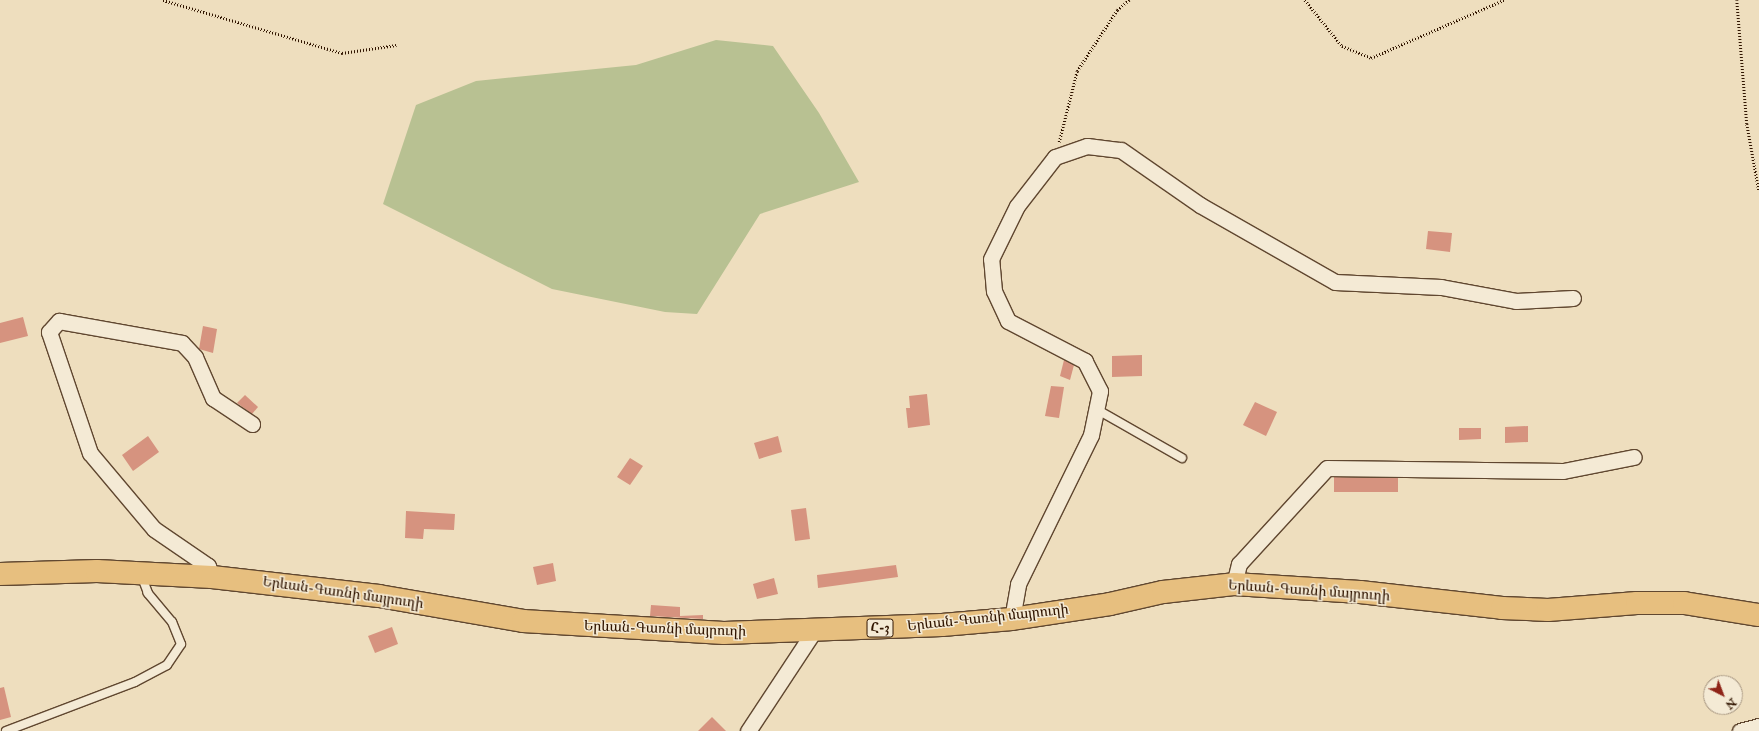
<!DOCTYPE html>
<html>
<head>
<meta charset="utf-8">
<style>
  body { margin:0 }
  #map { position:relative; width:1759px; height:731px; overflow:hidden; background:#eedebe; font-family:"IM FELL Double Pica","Noto Serif Armenian",serif }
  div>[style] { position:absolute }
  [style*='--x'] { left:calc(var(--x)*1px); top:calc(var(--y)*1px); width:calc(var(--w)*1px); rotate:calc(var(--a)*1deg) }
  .green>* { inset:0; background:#b8c192 }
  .building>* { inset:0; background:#d6937f }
  .path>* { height:2.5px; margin-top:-1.25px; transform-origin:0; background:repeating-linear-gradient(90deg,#311500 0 1px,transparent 0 3px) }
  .roads { filter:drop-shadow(1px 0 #604730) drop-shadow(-1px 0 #604730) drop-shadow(0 1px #604730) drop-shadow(0 -1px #604730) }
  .lane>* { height:8px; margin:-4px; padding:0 4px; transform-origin:4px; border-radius:4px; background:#f4ead5 }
  .street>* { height:15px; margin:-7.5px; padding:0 7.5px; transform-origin:7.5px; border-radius:7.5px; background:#f4ead5 }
  .primary>* { height:22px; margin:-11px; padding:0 11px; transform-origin:11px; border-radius:11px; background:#e7bf7f }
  span { translate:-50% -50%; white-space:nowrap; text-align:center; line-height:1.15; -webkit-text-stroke:3px #f4ead5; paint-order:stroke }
  .shield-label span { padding:1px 3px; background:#f4ead5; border:1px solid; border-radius:3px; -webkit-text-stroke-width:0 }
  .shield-label { font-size:13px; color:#311500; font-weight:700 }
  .street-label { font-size:14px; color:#311500 }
  .north { position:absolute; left:1703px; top:675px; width:40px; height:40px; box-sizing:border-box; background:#f4ead5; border:1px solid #a69580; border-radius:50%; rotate:138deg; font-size:11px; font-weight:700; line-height:16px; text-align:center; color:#311500 }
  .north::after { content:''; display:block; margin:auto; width:14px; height:18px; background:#8f2418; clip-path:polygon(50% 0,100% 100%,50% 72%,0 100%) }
</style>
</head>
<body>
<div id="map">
  <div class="green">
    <i style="clip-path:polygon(716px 40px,773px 46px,819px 113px,859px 182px,760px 214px,697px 314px,665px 312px,552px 289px,383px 204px,416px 105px,476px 81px,636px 65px)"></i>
  </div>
  <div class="building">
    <i style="clip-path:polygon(1428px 231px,1452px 233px,1450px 252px,1426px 249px)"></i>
    <i style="clip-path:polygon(23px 317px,28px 336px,0 343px,0 323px)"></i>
    <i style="clip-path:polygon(203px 326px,217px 329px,213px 353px,199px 349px)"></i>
    <i style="clip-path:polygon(1142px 355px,1142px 376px,1112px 377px,1112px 356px)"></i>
    <i style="clip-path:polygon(1064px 360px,1074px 365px,1070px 380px,1060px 376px)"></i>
    <i style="clip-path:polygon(1051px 386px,1064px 387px,1059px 418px,1045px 416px)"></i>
    <i style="clip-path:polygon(927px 394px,930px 425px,908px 428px,906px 408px,910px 408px,909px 396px)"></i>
    <i style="clip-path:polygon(245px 395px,258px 407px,252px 414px,237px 403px)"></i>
    <i style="clip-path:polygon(1255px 402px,1277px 412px,1266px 436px,1243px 425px)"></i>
    <i style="clip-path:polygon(1528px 426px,1528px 442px,1505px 443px,1505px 427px)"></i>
    <i style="clip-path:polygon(1459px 428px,1481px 428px,1481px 439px,1459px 440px)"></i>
    <i style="clip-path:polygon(148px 436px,159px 452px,133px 471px,122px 455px)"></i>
    <i style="clip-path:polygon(778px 436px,782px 452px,759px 459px,754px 443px)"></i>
    <i style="clip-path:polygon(630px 458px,643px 466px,630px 485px,617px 477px)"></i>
    <i style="clip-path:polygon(1334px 477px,1398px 478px,1398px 492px,1334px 492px)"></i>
    <i style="clip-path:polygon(806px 508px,810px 539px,795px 541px,791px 510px)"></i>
    <i style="clip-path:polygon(406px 511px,455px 514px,454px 530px,424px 529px,423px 539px,405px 538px)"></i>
    <i style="clip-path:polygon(553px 563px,556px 581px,537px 585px,533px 567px)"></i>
    <i style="clip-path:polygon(896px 565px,898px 577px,818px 588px,817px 575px)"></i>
    <i style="clip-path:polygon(774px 578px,778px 594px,757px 599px,753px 584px)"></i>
    <i style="clip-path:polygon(651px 605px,680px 607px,680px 616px,703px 615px,703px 619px,650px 616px)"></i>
    <i style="clip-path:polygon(392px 627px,398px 644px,375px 653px,368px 636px)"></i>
    <i style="clip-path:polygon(4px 687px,11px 717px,0 720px,0 688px)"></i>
    <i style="clip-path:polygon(712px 717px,726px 731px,698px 731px)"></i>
  </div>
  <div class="path">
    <i style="--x:163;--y:0;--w:187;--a:16.5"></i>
    <i style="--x:342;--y:53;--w:55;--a:-8.4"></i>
    <i style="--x:1305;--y:0;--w:59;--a:51.2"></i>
    <i style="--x:1342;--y:46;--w:31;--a:22"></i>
    <i style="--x:1371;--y:58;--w:145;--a:-23.6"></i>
    <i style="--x:1737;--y:0;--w:124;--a:85.4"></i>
    <i style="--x:1747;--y:124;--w:68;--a:79.8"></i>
    <i style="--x:1059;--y:142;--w:73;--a:-75.8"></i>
    <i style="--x:1077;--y:71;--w:73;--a:-56.7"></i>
    <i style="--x:1117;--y:10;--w:16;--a:-40"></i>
  </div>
  <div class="roads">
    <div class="lane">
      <i style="--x:1096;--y:409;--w:99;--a:29.7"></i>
      <i style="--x:6;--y:731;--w:138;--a:-20.8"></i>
      <i style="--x:135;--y:682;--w:36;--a:-28"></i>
      <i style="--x:167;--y:665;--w:25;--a:-56"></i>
      <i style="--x:181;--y:644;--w:24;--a:-112"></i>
      <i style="--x:172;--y:622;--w:38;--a:-130"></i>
      <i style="--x:148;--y:593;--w:19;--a:-111"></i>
    </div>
    <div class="street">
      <i style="--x:212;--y:577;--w:12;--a:-110"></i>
      <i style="--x:208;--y:566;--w:65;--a:-145.6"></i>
      <i style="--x:154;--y:529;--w:99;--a:-130.1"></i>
      <i style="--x:90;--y:453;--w:128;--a:-108.7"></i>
      <i style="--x:49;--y:332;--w:15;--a:-48"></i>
      <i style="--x:59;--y:321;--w:125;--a:10.1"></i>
      <i style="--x:182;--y:343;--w:19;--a:47"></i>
      <i style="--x:195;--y:357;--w:45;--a:66.3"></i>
      <i style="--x:213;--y:398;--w:47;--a:33.7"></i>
      <i style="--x:1234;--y:584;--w:21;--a:-76"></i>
      <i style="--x:1239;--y:564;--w:130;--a:-47.5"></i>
      <i style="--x:1327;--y:468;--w:236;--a:0.7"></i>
      <i style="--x:1563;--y:471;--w:72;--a:-11.2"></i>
      <i style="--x:1012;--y:619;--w:36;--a:-80"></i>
      <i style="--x:1018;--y:584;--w:166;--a:-63.9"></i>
      <i style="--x:1091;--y:435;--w:45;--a:-78.4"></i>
      <i style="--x:1100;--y:391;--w:34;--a:-117"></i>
      <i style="--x:1085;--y:361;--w:87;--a:-152.5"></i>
      <i style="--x:1008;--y:321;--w:33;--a:-115"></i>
      <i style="--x:994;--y:291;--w:32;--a:-95"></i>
      <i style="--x:991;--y:259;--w:59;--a:-63.9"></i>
      <i style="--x:1017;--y:206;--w:62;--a:-52.2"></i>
      <i style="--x:1055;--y:157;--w:34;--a:-19"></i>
      <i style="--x:1087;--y:146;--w:34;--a:7"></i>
      <i style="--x:1121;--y:150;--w:96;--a:34.8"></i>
      <i style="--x:1200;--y:205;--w:155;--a:29.7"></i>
      <i style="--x:1335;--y:282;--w:106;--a:2.7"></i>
      <i style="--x:1441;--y:287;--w:76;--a:10.6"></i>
      <i style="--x:1516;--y:301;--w:57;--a:-3"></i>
      <i style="--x:748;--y:731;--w:120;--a:-56.6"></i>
      <i style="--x:1740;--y:731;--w:20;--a:-15"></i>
    </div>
    <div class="primary">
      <i style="--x:0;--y:574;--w:97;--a:-1.8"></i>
      <i style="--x:97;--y:571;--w:115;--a:3"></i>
      <i style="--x:212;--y:577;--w:168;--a:6.5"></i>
      <i style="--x:379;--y:596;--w:146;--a:9.8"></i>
      <i style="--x:523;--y:621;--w:201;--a:3.4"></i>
      <i style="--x:724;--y:633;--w:218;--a:-2.1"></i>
      <i style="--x:942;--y:625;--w:70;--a:-4.9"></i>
      <i style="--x:1012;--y:619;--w:99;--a:-8.7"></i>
      <i style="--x:1110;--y:604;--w:54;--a:-12.8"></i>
      <i style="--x:1163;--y:592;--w:71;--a:-6.4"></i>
      <i style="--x:1234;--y:584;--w:126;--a:3.6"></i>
      <i style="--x:1360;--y:592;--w:143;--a:6.4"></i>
      <i style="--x:1502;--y:608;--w:46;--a:2.5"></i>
      <i style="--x:1548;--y:610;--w:89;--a:-4.5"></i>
      <i style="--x:1637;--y:603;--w:47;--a:0"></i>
      <i style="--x:1684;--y:603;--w:76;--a:9.1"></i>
    </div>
  </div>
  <div class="shield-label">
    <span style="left:880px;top:628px">Հ-3</span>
  </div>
  <div class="street-label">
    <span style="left:1309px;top:591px;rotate:4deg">Երևան-Գառնի մայրուղի</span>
    <span style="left:343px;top:593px;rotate:8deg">Երևան-Գառնի մայրուղի</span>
    <span style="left:988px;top:618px;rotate:-6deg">Երևան-Գառնի մայրուղի</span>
    <span style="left:665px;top:629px;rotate:2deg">Երևան-Գառնի մայրուղի</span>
  </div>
  <div class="north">N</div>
</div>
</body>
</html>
